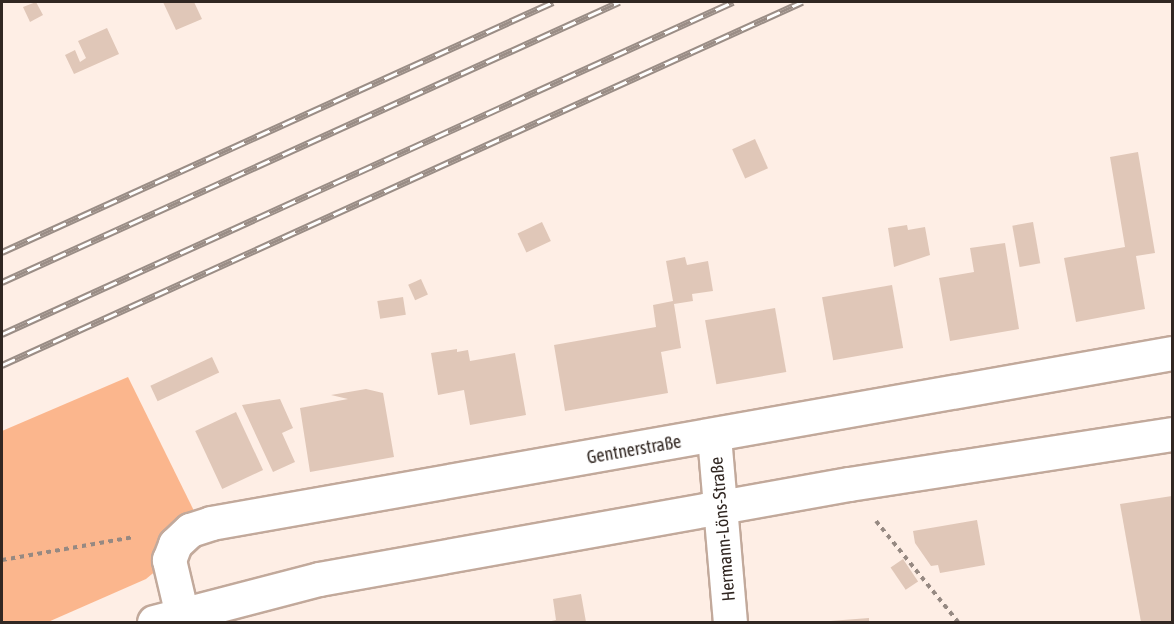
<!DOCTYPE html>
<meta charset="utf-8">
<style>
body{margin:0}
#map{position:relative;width:1174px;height:624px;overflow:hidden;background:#feeee5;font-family:"Asap Condensed",sans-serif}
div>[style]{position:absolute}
.green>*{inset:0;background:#fbb68d}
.building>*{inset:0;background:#e0c7b8;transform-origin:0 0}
.path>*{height:4px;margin-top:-2px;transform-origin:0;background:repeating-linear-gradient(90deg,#968982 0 4.5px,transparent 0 9px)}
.roads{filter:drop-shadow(2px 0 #c2a99b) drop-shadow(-2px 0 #c2a99b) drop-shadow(0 2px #c2a99b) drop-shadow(0 -2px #c2a99b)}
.minor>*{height:33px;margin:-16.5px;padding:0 16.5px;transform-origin:16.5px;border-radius:16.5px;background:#fff}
.rail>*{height:7px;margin-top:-3.5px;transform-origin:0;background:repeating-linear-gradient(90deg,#fff 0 14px,#9a8d86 0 28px);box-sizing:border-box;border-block:2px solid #9a8d86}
span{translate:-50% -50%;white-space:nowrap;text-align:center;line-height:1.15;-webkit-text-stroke:4.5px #fff;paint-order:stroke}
.street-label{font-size:18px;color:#312722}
.frame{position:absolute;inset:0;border:3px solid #312722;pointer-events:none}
</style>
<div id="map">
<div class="green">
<div style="clip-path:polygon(128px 377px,199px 521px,169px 560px,146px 579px,48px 622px,2px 622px,2px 431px)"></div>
</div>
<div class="building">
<div style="clip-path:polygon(36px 2px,43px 15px,30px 22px,23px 7px)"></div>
<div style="clip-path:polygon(163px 2px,194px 2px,202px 19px,176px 30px)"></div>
<div style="clip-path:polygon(107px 28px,119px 54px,74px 74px,65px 55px,75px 50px,80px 62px,86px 58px,78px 41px)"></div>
<div style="left:755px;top:139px;width:32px;height:25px;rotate:66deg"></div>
<div style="clip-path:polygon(1138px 152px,1155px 253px,1136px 256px,1145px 309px,1076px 322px,1064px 258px,1125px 247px,1110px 157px)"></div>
<div style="left:542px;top:222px;width:21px;height:27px;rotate:65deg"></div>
<div style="left:1033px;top:222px;width:42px;height:21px;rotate:80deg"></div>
<div style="clip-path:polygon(907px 225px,908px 230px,925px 227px,930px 255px,894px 267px,888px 228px)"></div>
<div style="clip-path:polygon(1005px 243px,1019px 329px,950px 341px,939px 278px,974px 272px,970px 248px)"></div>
<div style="clip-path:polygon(685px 257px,687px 265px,708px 261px,713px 291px,692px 294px,693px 301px,674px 304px,681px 348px,661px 352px,668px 393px,565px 411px,554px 345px,656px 327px,653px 305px,673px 301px,666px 261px)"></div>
<div style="left:421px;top:279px;width:17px;height:14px;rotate:66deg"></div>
<div style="left:892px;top:285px;width:64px;height:71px;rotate:80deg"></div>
<div style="left:403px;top:297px;width:18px;height:26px;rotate:81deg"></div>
<div style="left:775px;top:308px;width:65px;height:71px;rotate:80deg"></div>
<div style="clip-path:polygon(457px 349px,457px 352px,468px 350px,470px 361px,515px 353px,526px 415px,470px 425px,464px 390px,438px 395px,431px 353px)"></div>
<div style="left:212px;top:357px;width:17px;height:68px;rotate:65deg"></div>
<div style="clip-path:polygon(366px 389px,383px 393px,394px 457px,310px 472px,300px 408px,348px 399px,331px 395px)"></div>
<div style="clip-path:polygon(280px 399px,293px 428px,282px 433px,295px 462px,273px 472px,242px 405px)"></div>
<div style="left:236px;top:412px;width:64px;height:45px;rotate:65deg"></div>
<div style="clip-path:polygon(1172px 496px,1172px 622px,1141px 622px,1120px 504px)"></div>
<div style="clip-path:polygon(977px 520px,985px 565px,940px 573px,938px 565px,931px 566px,915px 543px,913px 531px)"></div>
<div style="left:903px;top:559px;width:27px;height:15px;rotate:56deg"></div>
<div style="clip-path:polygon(581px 594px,586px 622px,547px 622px,556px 620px,553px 599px)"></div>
<div style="clip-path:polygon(869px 618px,869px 622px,831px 622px,830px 621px)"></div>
</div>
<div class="path">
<div style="left:876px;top:521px;width:130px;rotate:50.9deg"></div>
<div style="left:2px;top:560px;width:134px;rotate:-9.9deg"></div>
</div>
<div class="roads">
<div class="minor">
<div style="left:714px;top:436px;width:187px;rotate:85.1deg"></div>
<div style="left:182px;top:615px;width:57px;rotate:-103.3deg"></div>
<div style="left:169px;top:560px;width:17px;rotate:-69deg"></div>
<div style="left:175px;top:544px;width:21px;rotate:-43deg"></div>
<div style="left:190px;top:530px;width:22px;rotate:-18deg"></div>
<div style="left:211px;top:523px;width:976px;rotate:-10.03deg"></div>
<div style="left:154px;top:622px;width:171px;rotate:-14.6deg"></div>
<div style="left:319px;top:579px;width:538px;rotate:-10.16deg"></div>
<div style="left:849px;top:484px;width:327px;rotate:-8.8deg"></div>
</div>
</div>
<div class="rail">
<div style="left:2px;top:252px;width:605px;rotate:-24.4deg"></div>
<div style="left:2px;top:282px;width:678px;rotate:-24.41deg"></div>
<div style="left:2px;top:334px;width:803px;rotate:-24.43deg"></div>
<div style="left:2px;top:365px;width:879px;rotate:-24.41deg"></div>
</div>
<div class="street-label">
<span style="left:634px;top:450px;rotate:-10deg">Gentnerstraße</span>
<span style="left:723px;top:529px;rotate:-95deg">Hermann-Löns-Straße</span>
</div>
<div class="frame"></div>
</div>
